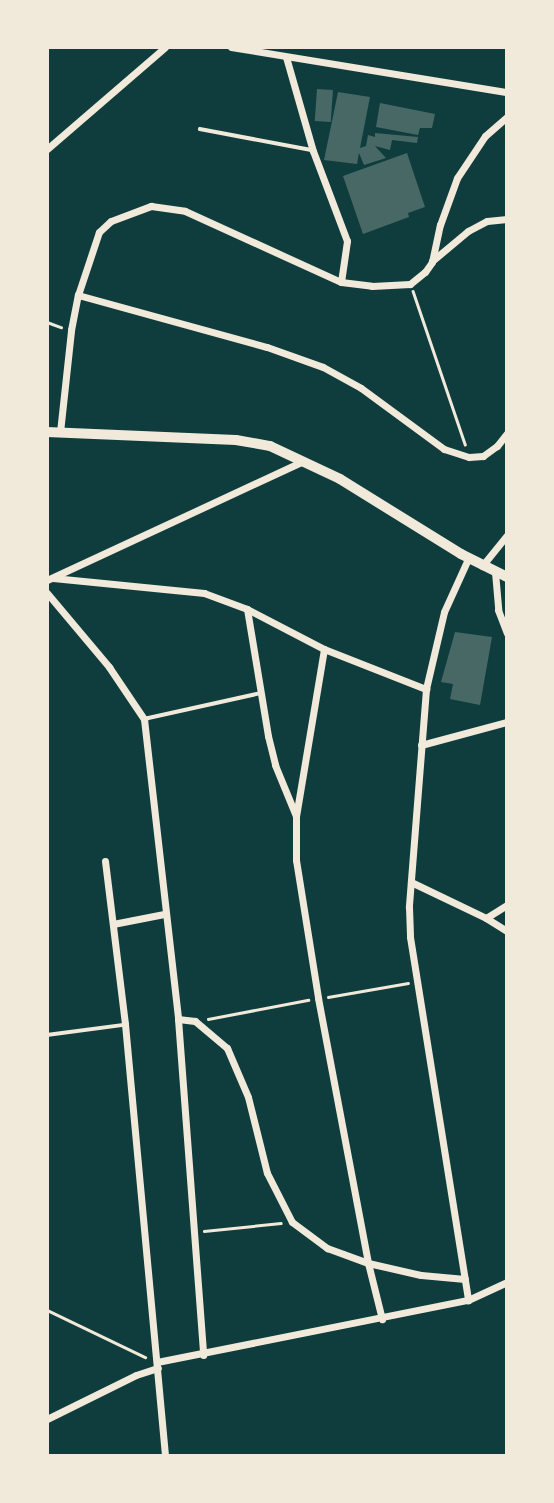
<!DOCTYPE html>
<style>
body{margin:0}
#map{position:relative;width:554px;height:1503px;overflow:hidden;background:#0f3d3e;font-family:"Archivo Narrow",sans-serif}
div>[style]{position:absolute}
.building>*{inset:0;background:#486865;transform-origin:0 0}
.path>*{height:2.5px;margin:-1.25px;padding:0 1.25px;transform-origin:1.25px;border-radius:1.25px;background:#f1e9da}
.service>*{height:3.5px;margin:-1.75px;padding:0 1.75px;transform-origin:1.75px;border-radius:1.75px;background:#f1e9da}
.minor>*{height:7px;margin:-3.5px;padding:0 3.5px;transform-origin:3.5px;border-radius:3.5px;background:#f1e9da}
.secondary>*{height:10px;margin:-5px;padding:0 5px;transform-origin:5px;border-radius:5px;background:#f1e9da}
span{translate:-50% -50%;white-space:nowrap;text-align:center;line-height:1.15;-webkit-text-stroke:5px #f1e9da;paint-order:stroke}
.frame{position:absolute;inset:0;border:49px solid #f1e9da;pointer-events:none}
</style>
<div id="map">
<div class="building">
<div style="left:317px;top:89px;width:16px;height:32px;rotate:4deg"></div>
<div style="clip-path:polygon(338px 92px,370px 97px,360px 148px,366px 146px,368px 135px,375px 137px,375px 133px,418px 137px,417px 143px,392px 140px,390px 150px,375px 146px,386px 158px,364px 165px,359px 153px,357px 164px,324px 160px)"></div>
<div style="clip-path:polygon(380px 103px,435px 114px,432px 128px,420px 128px,418px 135px,376px 127px)"></div>
<div style="clip-path:polygon(407px 153px,425px 207px,408px 213px,409px 217px,363px 234px,343px 176px)"></div>
<div style="clip-path:polygon(455px 632px,492px 637px,480px 705px,450px 699px,453px 684px,441px 682px)"></div>
</div>
<div class="path">
<div style="left:413px;top:291px;width:162px;rotate:71.2deg"></div>
<div style="left:47px;top:322px;width:15px;rotate:20deg"></div>
<div style="left:328px;top:997px;width:81px;rotate:-9.9deg"></div>
<div style="left:208px;top:1019px;width:102px;rotate:-10.8deg"></div>
<div style="left:204px;top:1231px;width:77px;rotate:-5.9deg"></div>
<div style="left:47px;top:1310px;width:109px;rotate:25.6deg"></div>
</div>
<div class="service">
<div style="left:200px;top:129px;width:113px;rotate:10.7deg"></div>
<div style="left:144px;top:719px;width:120px;rotate:-12.5deg"></div>
<div style="left:47px;top:1035px;width:77px;rotate:-7.5deg"></div>
</div>
<div class="minor">
<div style="left:231px;top:47px;width:280px;rotate:9.3deg"></div>
<div style="left:286px;top:57px;width:98px;rotate:74deg"></div>
<div style="left:313px;top:151px;width:96px;rotate:69.3deg"></div>
<div style="left:347px;top:241px;width:41px;rotate:98.3deg"></div>
<div style="left:47px;top:149px;width:156px;rotate:-40.8deg"></div>
<div style="left:432px;top:261px;width:47px;rotate:-39.8deg"></div>
<div style="left:468px;top:231px;width:21px;rotate:-28deg"></div>
<div style="left:487px;top:221px;width:20px;rotate:-6deg"></div>
<div style="left:78px;top:295px;width:196px;rotate:15.4deg"></div>
<div style="left:267px;top:347px;width:59px;rotate:19.7deg"></div>
<div style="left:323px;top:367px;width:43px;rotate:28.9deg"></div>
<div style="left:361px;top:388px;width:103px;rotate:36.3deg"></div>
<div style="left:444px;top:449px;width:26px;rotate:18deg"></div>
<div style="left:469px;top:457px;width:14px;rotate:-4deg"></div>
<div style="left:483px;top:456px;width:17px;rotate:-36deg"></div>
<div style="left:497px;top:446px;width:16px;rotate:-52deg"></div>
<div style="left:60px;top:432px;width:103px;rotate:-83.8deg"></div>
<div style="left:71px;top:330px;width:36px;rotate:-79deg"></div>
<div style="left:78px;top:295px;width:66px;rotate:-71.6deg"></div>
<div style="left:99px;top:232px;width:16px;rotate:-43deg"></div>
<div style="left:111px;top:221px;width:43px;rotate:-20.6deg"></div>
<div style="left:151px;top:206px;width:34px;rotate:8deg"></div>
<div style="left:185px;top:211px;width:171px;rotate:24.5deg"></div>
<div style="left:341px;top:282px;width:31px;rotate:7deg"></div>
<div style="left:372px;top:286px;width:38px;rotate:-3deg"></div>
<div style="left:410px;top:284px;width:19px;rotate:-39deg"></div>
<div style="left:425px;top:272px;width:12px;rotate:-55deg"></div>
<div style="left:432px;top:262px;width:38px;rotate:-78deg"></div>
<div style="left:440px;top:225px;width:50px;rotate:-70.1deg"></div>
<div style="left:457px;top:178px;width:50px;rotate:-56.3deg"></div>
<div style="left:485px;top:136px;width:29px;rotate:-41deg"></div>
<div style="left:468px;top:559px;width:58px;rotate:114.4deg"></div>
<div style="left:444px;top:612px;width:79px;rotate:103.2deg"></div>
<div style="left:426px;top:689px;width:219px;rotate:94.5deg"></div>
<div style="left:409px;top:907px;width:30px;rotate:88deg"></div>
<div style="left:410px;top:937px;width:368px;rotate:80.9deg"></div>
<div style="left:482px;top:566px;width:40px;rotate:-51deg"></div>
<div style="left:495px;top:572px;width:38px;rotate:85deg"></div>
<div style="left:498px;top:610px;width:25px;rotate:69deg"></div>
<div style="left:53px;top:578px;width:152px;rotate:5.7deg"></div>
<div style="left:204px;top:593px;width:46px;rotate:20.4deg"></div>
<div style="left:247px;top:609px;width:87px;rotate:27.5deg"></div>
<div style="left:324px;top:649px;width:110px;rotate:21.4deg"></div>
<div style="left:47px;top:580px;width:282px;rotate:-24.9deg"></div>
<div style="left:47px;top:593px;width:97px;rotate:50deg"></div>
<div style="left:109px;top:667px;width:63px;rotate:56.1deg"></div>
<div style="left:144px;top:719px;width:302px;rotate:83.5deg"></div>
<div style="left:178px;top:1019px;width:337px;rotate:85.7deg"></div>
<div style="left:247px;top:609px;width:129px;rotate:80.6deg"></div>
<div style="left:268px;top:736px;width:30px;rotate:76deg"></div>
<div style="left:275px;top:765px;width:55px;rotate:67.6deg"></div>
<div style="left:324px;top:649px;width:170px;rotate:99.5deg"></div>
<div style="left:296px;top:817px;width:43px;rotate:90deg"></div>
<div style="left:296px;top:860px;width:140px;rotate:80.9deg"></div>
<div style="left:318px;top:998px;width:270px;rotate:79.3deg"></div>
<div style="left:368px;top:1263px;width:58px;rotate:76deg"></div>
<div style="left:421px;top:745px;width:89px;rotate:-15deg"></div>
<div style="left:105px;top:861px;width:164px;rotate:83deg"></div>
<div style="left:125px;top:1024px;width:434px;rotate:84.7deg"></div>
<div style="left:411px;top:882px;width:83px;rotate:25.6deg"></div>
<div style="left:486px;top:918px;width:25px;rotate:32deg"></div>
<div style="left:486px;top:918px;width:25px;rotate:-32deg"></div>
<div style="left:113px;top:924px;width:52px;rotate:-11.1deg"></div>
<div style="left:178px;top:1019px;width:17px;rotate:7deg"></div>
<div style="left:195px;top:1021px;width:42px;rotate:40.2deg"></div>
<div style="left:227px;top:1048px;width:53px;rotate:66.8deg"></div>
<div style="left:248px;top:1097px;width:78px;rotate:76deg"></div>
<div style="left:267px;top:1173px;width:55px;rotate:63deg"></div>
<div style="left:292px;top:1222px;width:44px;rotate:36.6deg"></div>
<div style="left:327px;top:1248px;width:44px;rotate:20.1deg"></div>
<div style="left:368px;top:1263px;width:54px;rotate:12.8deg"></div>
<div style="left:421px;top:1275px;width:44px;rotate:5.2deg"></div>
<div style="left:157px;top:1362px;width:317px;rotate:-11.3deg"></div>
<div style="left:468px;top:1300px;width:43px;rotate:-24.8deg"></div>
<div style="left:47px;top:1419px;width:99px;rotate:-26.3deg"></div>
<div style="left:136px;top:1375px;width:23px;rotate:-18deg"></div>
</div>
<div class="secondary">
<div style="left:47px;top:432px;width:189px;rotate:2.4deg"></div>
<div style="left:236px;top:440px;width:35px;rotate:10deg"></div>
<div style="left:270px;top:446px;width:77px;rotate:25.2deg"></div>
<div style="left:340px;top:479px;width:142px;rotate:31.8deg"></div>
<div style="left:461px;top:554px;width:51px;rotate:26.6deg"></div>
</div>
<div class="frame"></div>
</div>
